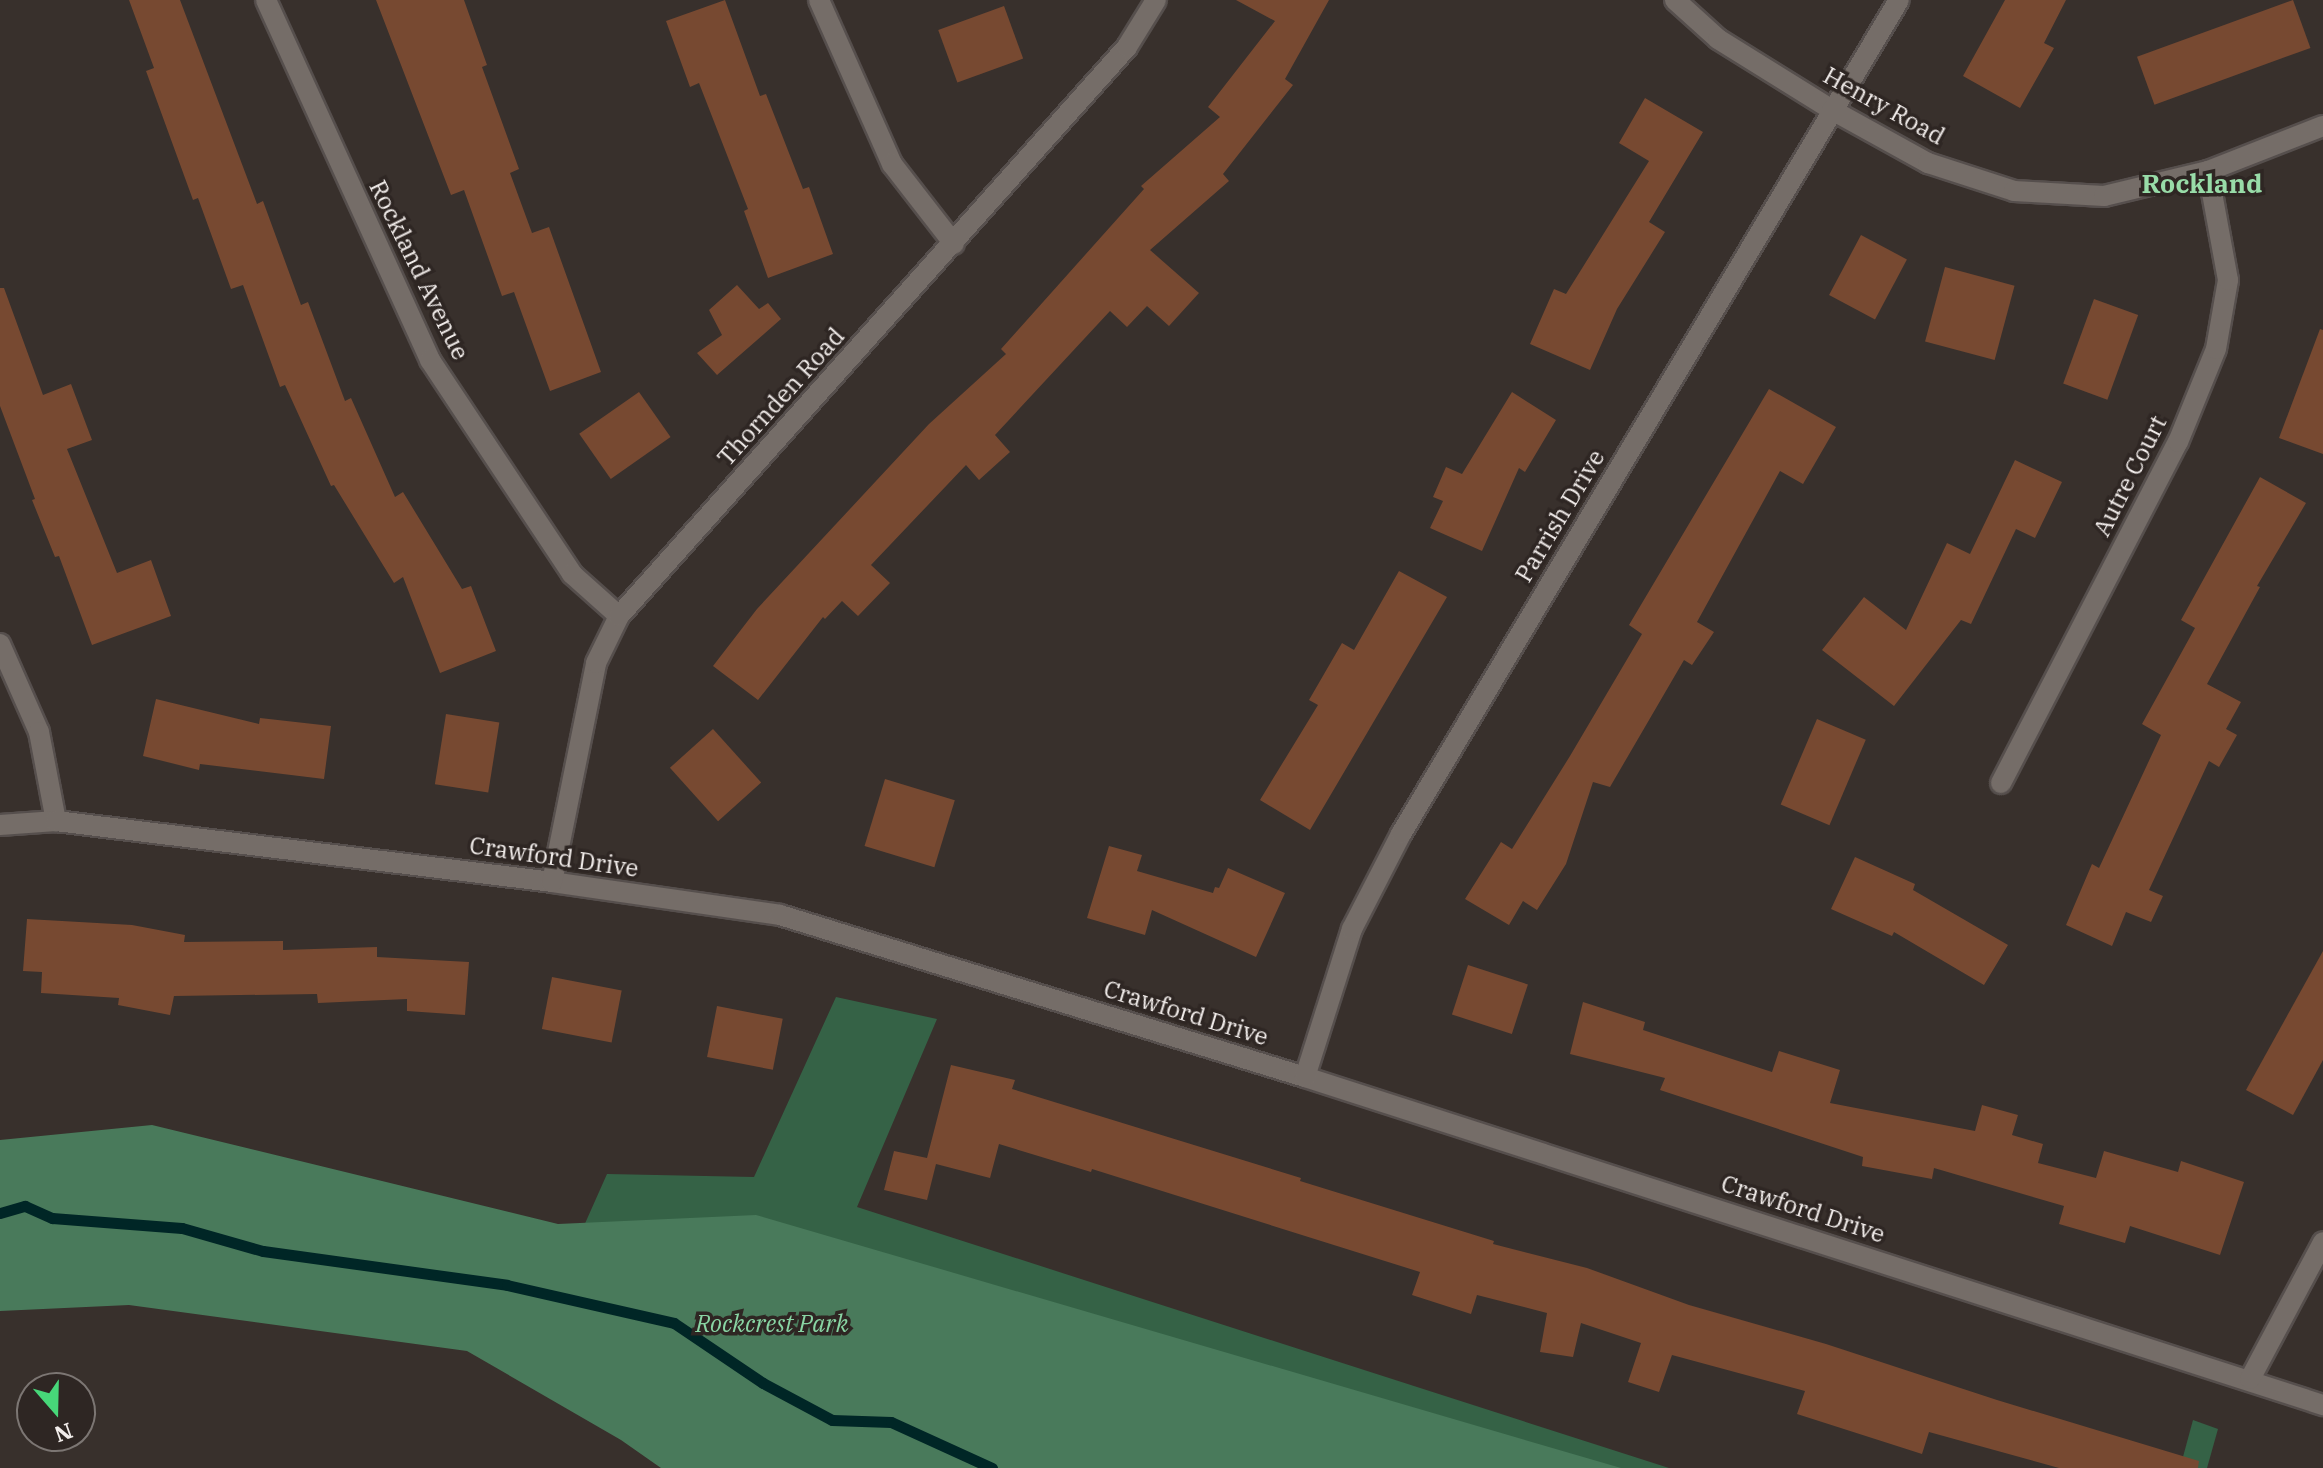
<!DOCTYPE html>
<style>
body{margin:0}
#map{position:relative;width:2323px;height:1468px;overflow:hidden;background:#38302c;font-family:"IBM Plex Serif",serif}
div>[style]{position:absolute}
.green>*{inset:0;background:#356246}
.forest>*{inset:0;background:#497a5b}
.stream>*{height:11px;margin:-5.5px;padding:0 5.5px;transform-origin:5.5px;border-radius:5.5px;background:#002626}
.building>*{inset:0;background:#774931;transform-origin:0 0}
.roads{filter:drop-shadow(2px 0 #564f4d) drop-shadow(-2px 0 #564f4d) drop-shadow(0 2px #564f4d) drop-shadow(0 -2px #564f4d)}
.street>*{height:20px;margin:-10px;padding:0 10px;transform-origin:10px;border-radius:10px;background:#756d68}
span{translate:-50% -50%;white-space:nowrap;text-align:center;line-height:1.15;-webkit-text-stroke:7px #2e2623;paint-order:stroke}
.street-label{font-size:24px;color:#f2edeb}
.park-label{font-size:24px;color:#89d5a4;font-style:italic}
.neighbourhood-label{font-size:26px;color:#98dca8;font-weight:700}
.north{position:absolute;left:16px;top:1372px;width:80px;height:80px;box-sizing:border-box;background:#2e2623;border:2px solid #7c7673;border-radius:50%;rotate:160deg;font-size:22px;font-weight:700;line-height:32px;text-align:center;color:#f2edeb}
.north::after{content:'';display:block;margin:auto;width:28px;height:36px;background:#47d779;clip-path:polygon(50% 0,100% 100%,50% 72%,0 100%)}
</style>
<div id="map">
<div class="green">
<div style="clip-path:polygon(836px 997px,937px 1019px,857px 1207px,1669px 1468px,671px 1468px,583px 1228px,607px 1174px,754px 1177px)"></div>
<div style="clip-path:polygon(2193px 1420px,2218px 1429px,2207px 1468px,2180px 1468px)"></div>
</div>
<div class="forest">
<div style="clip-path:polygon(152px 1125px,558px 1224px,756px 1215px,1621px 1468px,661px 1468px,621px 1440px,467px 1351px,129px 1305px,0 1311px,0 1140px)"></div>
</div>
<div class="stream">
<div style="left:0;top:1213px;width:26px;rotate:-16deg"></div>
<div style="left:25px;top:1206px;width:30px;rotate:24deg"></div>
<div style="left:52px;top:1218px;width:130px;rotate:4.4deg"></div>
<div style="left:182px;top:1228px;width:84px;rotate:15.9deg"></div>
<div style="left:263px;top:1251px;width:246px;rotate:7.9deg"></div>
<div style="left:507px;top:1285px;width:171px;rotate:12.8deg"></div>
<div style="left:674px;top:1323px;width:107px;rotate:34deg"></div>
<div style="left:763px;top:1383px;width:78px;rotate:28.2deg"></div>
<div style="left:832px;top:1420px;width:59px;rotate:1.9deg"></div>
<div style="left:891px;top:1422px;width:111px;rotate:24.5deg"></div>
</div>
<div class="building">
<div style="clip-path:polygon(129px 0,180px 0,257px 204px,263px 201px,301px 305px,308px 302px,345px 401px,351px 398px,395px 497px,403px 492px,462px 589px,471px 586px,496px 651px,440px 673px,403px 577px,394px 583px,334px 485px,331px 486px,285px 385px,280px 387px,243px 285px,231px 289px,198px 198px,193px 200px,146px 71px,154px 68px)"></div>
<div style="clip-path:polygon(376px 0,464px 0,487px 65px,482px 67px,519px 169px,510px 173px,532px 233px,549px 227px,601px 372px,550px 391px,514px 292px,502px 296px,464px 190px,451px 195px)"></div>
<div style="clip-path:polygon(725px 0,760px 96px,766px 94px,803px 189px,809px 187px,833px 254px,768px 278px,744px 211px,748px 209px,699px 83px,690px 87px,666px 21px)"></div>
<div style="clip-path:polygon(1236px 0,1329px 0,1285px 79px,1293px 85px,1223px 174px,1229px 181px,1150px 250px,1199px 293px,1169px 326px,1147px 306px,1127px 327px,1110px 311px,995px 435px,1010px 452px,979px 480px,966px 465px,871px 565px,890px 583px,858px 616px,842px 601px,825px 619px,823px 617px,758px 700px,713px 666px,757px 609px,929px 424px,1006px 354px,1001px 349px,1144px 189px,1141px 186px,1220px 117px,1208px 107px,1275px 21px)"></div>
<div style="clip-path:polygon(2005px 0,2066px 0,2044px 43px,2054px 48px,2020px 108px,1963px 76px)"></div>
<div style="left:2293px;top:0;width:51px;height:166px;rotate:70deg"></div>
<div style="left:1004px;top:6px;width:56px;height:70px;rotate:70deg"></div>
<div style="clip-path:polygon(1645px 98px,1703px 132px,1649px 222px,1665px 232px,1617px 309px,1590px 370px,1530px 344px,1554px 289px,1566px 294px,1649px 161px,1619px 143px)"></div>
<div style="left:1861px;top:235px;width:52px;height:68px;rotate:28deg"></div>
<div style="left:1945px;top:267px;width:72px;height:77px;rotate:15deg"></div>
<div style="clip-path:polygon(737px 285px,759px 309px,768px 303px,781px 319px,717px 375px,697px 353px,722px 335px,709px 310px)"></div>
<div style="clip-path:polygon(0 288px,4px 288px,43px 395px,71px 384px,92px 440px,67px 449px,117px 573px,151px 560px,171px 616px,92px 645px,59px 556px,55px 557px,32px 500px,35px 499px,0 406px)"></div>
<div style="left:2094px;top:299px;width:47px;height:90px;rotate:20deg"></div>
<div style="clip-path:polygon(2320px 329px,2323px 330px,2323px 454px,2279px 438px)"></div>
<div style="clip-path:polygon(1769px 389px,1836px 427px,1803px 484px,1780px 471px,1697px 622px,1714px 632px,1692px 665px,1684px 660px,1610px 787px,1593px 782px,1566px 864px,1537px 910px,1523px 901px,1509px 925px,1465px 899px,1501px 842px,1512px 849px,1570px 756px,1642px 634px,1629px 625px)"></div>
<div style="left:639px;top:392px;width:55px;height:73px;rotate:55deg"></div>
<div style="clip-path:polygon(1512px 392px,1556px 420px,1525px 472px,1519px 468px,1482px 551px,1430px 528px,1443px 501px,1433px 497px,1446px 467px,1462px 474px)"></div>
<div style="clip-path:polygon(2015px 460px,2062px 482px,2035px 538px,2016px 529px,1971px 624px,1961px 620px,1894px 706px,1822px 650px,1864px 597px,1906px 630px,1947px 543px,1970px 554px)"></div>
<div style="clip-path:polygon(2260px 477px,2306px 503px,2257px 586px,2260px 587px,2207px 684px,2241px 702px,2226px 729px,2237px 735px,2219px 767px,2209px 761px,2149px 890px,2163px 896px,2151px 922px,2126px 912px,2112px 946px,2066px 925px,2092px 864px,2099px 868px,2161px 735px,2142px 724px,2195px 628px,2181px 620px)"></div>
<div style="clip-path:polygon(1399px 571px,1447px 597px,1310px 830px,1260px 800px,1318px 705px,1309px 700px,1342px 643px,1354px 650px)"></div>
<div style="clip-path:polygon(156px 699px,259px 724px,260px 718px,331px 726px,324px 779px,200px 764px,199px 770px,143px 756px)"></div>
<div style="left:446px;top:714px;width:54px;height:71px;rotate:9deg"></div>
<div style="left:1817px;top:719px;width:53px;height:93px;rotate:23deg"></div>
<div style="left:713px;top:729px;width:72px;height:58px;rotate:48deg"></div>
<div style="left:885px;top:779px;width:73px;height:70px;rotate:17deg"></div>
<div style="clip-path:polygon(1109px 846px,1142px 855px,1137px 871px,1213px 893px,1215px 887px,1219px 888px,1228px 868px,1285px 893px,1256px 957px,1152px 910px,1145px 935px,1087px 918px)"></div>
<div style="clip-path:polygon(1855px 857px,1915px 884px,1913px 890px,2008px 945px,1984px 985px,1894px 932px,1892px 936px,1831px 909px)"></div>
<div style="clip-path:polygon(27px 919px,132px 925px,185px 935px,184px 942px,283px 941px,283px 950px,377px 947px,377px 957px,469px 962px,465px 1015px,407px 1011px,407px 999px,318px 1003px,317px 994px,174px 996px,170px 1015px,118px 1005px,119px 998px,41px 993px,42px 972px,23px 971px)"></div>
<div style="clip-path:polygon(2323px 951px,2323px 1060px,2293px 1115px,2246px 1090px)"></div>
<div style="left:1468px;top:965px;width:63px;height:52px;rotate:18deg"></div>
<div style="left:552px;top:977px;width:71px;height:53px;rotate:11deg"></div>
<div style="clip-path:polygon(1583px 1002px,1645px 1022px,1643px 1030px,1772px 1072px,1779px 1051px,1840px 1070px,1830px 1103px,1975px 1131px,1982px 1105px,2018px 1115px,2012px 1135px,2043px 1144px,2038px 1163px,2096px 1178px,2104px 1151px,2178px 1172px,2181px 1161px,2244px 1182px,2220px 1255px,2130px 1226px,2125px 1243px,2059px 1224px,2064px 1206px,1934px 1168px,1932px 1179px,1862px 1166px,1863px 1157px,1660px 1090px,1665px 1078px,1570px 1054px)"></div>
<div style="left:717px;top:1006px;width:67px;height:52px;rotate:11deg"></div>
<div style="clip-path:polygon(951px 1065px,1015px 1080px,1012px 1089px,1301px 1178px,1300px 1181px,1494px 1241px,1493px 1244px,1587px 1268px,1689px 1305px,1826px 1344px,1997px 1400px,2199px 1461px,2198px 1468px,2059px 1468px,1929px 1432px,1922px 1454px,1797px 1414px,1805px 1391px,1672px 1355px,1659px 1392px,1628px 1382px,1641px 1343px,1581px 1323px,1573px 1357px,1540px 1352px,1547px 1313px,1477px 1295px,1471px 1314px,1412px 1295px,1420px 1272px,1092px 1169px,1091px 1172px,999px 1144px,990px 1178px,936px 1164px,927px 1200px,884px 1190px,894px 1151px,927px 1158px)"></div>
</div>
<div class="roads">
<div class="street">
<div style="left:266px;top:0;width:396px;rotate:65.5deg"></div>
<div style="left:430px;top:360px;width:257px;rotate:56.4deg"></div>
<div style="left:572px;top:574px;width:63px;rotate:41.8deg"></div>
<div style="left:819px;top:0;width:180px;rotate:66deg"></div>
<div style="left:892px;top:164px;width:101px;rotate:52.2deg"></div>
<div style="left:1675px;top:0;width:58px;rotate:42.2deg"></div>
<div style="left:1718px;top:39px;width:134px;rotate:31.9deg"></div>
<div style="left:1832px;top:110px;width:110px;rotate:28.9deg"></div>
<div style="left:1928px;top:163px;width:90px;rotate:18deg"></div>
<div style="left:2014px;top:191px;width:90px;rotate:3.2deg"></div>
<div style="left:2104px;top:196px;width:107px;rotate:-13.5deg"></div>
<div style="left:2208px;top:171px;width:123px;rotate:-21.4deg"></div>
<div style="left:0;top:644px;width:96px;rotate:66.1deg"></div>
<div style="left:39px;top:732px;width:91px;rotate:79.2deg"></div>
<div style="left:2001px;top:783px;width:384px;rotate:-62.6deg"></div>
<div style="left:2178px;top:442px;width:100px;rotate:-67.8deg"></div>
<div style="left:2216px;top:349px;width:70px;rotate:-80.1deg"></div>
<div style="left:2228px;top:280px;width:111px;rotate:-100.4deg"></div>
<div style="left:0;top:825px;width:56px;rotate:-4.1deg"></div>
<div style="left:56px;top:821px;width:500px;rotate:7deg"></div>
<div style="left:552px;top:882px;width:230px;rotate:8.2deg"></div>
<div style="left:780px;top:915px;width:549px;rotate:17.15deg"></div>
<div style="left:1305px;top:1077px;width:1070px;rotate:17.86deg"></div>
<div style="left:552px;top:882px;width:223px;rotate:-78.6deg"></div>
<div style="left:596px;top:663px;width:52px;rotate:-63.9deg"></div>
<div style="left:619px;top:616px;width:763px;rotate:-48.24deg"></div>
<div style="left:1127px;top:47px;width:55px;rotate:-58.3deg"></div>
<div style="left:1305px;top:1077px;width:155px;rotate:-72.4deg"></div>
<div style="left:1352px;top:929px;width:107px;rotate:-62.7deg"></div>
<div style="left:1401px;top:834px;width:971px;rotate:-59.16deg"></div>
<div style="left:2250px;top:1379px;width:155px;rotate:-61.9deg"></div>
</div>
</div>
<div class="street-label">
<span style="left:1884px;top:106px;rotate:29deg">Henry Road</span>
<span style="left:419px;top:270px;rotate:64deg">Rockland Avenue</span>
<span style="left:781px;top:397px;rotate:-48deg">Thornden Road</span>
<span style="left:2130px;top:476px;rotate:-63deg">Autre Court</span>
<span style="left:1560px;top:516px;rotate:-59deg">Parrish Drive</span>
<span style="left:554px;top:857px;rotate:8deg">Crawford Drive</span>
<span style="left:1186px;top:1013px;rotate:17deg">Crawford Drive</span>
<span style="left:1803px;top:1209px;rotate:18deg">Crawford Drive</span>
</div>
<div class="park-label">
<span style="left:772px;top:1324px">Rockcrest Park</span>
</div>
<div class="neighbourhood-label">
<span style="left:2202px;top:184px">Rockland</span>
</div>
<div class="north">N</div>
</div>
